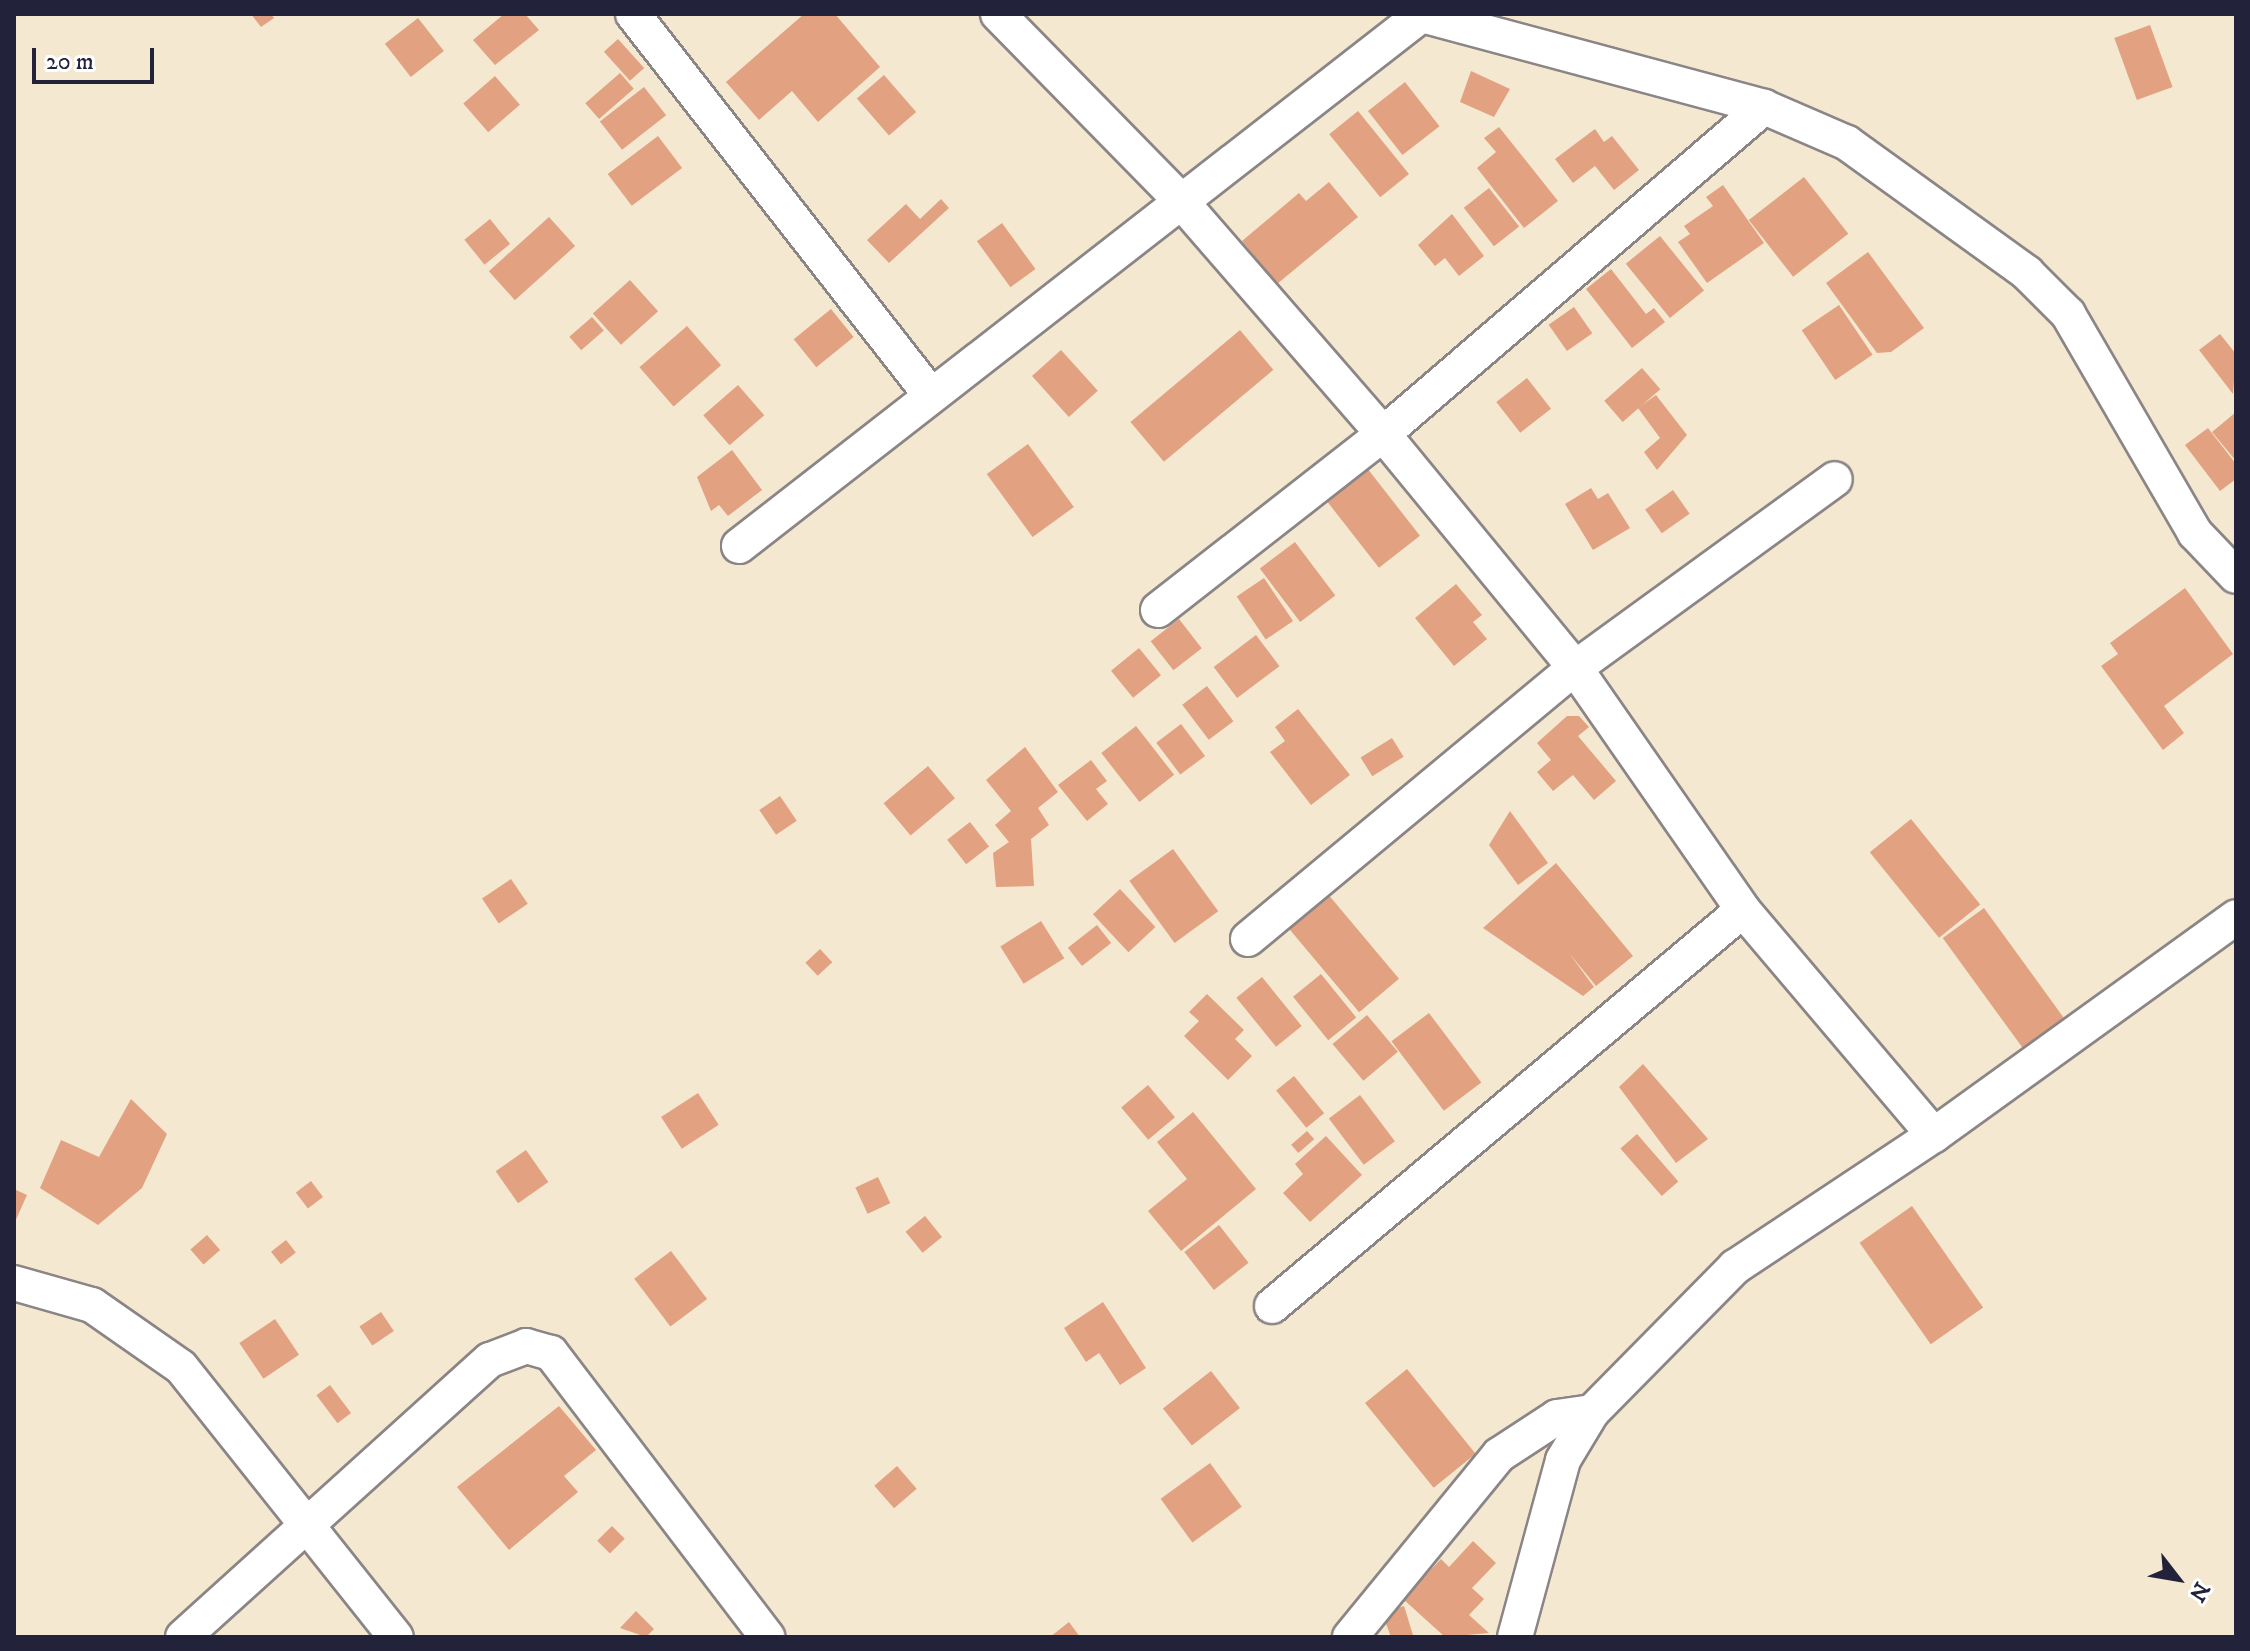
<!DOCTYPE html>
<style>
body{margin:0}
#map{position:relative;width:2250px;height:1651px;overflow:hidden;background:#f4e8d0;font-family:"IM FELL DW Pica",serif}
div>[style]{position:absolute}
.building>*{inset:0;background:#e2a282;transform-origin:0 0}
.roads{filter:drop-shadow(2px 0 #8b8586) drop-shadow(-2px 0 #8b8586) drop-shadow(0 2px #8b8586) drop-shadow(0 -2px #8b8586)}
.street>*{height:34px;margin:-17px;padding:0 17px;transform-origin:17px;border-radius:17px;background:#fff}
span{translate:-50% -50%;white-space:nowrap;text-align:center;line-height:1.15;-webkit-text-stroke:6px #fff;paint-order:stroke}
.frame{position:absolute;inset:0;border:16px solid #22223b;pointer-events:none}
.north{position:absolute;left:2138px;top:1539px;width:80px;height:80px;-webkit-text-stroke:6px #fff;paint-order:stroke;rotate:121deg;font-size:22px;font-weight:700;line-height:32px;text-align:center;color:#22223b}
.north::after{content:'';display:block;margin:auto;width:28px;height:36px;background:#22223b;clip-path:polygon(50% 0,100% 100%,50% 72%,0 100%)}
.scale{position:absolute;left:32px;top:48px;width:122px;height:36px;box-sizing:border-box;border:4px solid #22223b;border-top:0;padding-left:10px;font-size:24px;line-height:28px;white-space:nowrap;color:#22223b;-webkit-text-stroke:6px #fff;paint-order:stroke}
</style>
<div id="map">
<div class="building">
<div style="clip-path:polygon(251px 14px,271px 14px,274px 18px,261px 27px)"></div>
<div style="clip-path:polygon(504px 14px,525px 14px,539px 30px,495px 65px,473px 40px)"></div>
<div style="clip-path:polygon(804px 14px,835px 14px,880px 67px,818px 122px,792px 91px,759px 120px,726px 82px)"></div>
<div style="left:418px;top:18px;width:42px;height:42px;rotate:52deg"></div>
<div style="left:2150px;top:25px;width:66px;height:38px;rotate:70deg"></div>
<div style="left:618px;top:39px;width:39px;height:19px;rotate:48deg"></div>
<div style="clip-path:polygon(1471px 71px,1510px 89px,1494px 117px,1460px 102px)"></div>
<div style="left:620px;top:73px;width:21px;height:46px;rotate:49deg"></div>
<div style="left:884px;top:75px;width:49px;height:36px;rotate:49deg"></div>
<div style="left:495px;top:76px;width:38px;height:42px;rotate:49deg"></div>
<div style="left:1405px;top:82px;width:56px;height:47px;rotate:52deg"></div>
<div style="left:644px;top:87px;width:36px;height:56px;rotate:52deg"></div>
<div style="left:1358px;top:111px;width:81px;height:37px;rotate:51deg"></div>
<div style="clip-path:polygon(1499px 127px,1558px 201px,1524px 228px,1477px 168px,1496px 152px,1484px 138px)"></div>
<div style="clip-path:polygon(1595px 129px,1604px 142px,1612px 136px,1639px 170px,1614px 190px,1595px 166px,1573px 183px,1555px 159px)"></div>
<div style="left:658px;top:136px;width:40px;height:63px;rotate:53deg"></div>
<div style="left:1804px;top:177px;width:72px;height:70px;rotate:52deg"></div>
<div style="clip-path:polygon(1329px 182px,1358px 217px,1277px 284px,1242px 241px,1299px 193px,1306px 201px)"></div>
<div style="clip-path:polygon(1723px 185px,1764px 243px,1707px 283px,1678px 242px,1690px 234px,1684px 226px,1713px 206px,1706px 197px)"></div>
<div style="left:1489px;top:188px;width:49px;height:32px;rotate:52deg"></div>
<div style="clip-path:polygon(941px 199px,949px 208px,889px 263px,867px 240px,906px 204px,920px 219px)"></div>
<div style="clip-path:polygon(1452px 214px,1484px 256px,1459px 276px,1445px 258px,1435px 266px,1418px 245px)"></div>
<div style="left:549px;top:217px;width:39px;height:81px;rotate:48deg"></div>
<div style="left:490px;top:219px;width:32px;height:33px;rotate:51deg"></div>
<div style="left:1002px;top:223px;width:57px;height:31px;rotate:54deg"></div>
<div style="left:1660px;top:236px;width:70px;height:44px;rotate:51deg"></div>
<div style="clip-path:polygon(1868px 252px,1924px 328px,1891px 352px,1877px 353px,1826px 283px)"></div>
<div style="clip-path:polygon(1611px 269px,1646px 314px,1654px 308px,1665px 322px,1632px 348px,1586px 289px)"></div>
<div style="left:630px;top:280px;width:42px;height:50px;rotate:48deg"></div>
<div style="left:1839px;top:305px;width:60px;height:45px;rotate:56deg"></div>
<div style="left:1574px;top:307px;width:32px;height:31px;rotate:55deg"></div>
<div style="left:831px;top:309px;width:36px;height:48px;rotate:51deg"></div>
<div style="left:592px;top:317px;width:18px;height:30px;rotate:49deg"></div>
<div style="left:687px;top:326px;width:52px;height:63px;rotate:49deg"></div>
<div style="left:1240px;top:330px;width:52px;height:143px;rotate:50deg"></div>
<div style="clip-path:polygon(2220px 334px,2236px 354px,2233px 394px,2199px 350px)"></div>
<div style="left:1061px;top:350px;width:55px;height:39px;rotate:48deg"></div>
<div style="left:1642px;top:368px;width:28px;height:50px;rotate:49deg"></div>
<div style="left:1527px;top:378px;width:39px;height:39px;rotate:52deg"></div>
<div style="left:738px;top:385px;width:40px;height:46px;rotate:49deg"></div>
<div style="clip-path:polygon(1656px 395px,1687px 435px,1657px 470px,1644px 452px,1660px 438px,1638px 408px)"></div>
<div style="clip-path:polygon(2236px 412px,2236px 461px,2212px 432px)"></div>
<div style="clip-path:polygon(2208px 428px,2236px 464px,2236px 479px,2220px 491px,2185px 445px)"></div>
<div style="left:1028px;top:444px;width:78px;height:51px;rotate:54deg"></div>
<div style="clip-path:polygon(732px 450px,762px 490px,728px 516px,719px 505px,711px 511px,697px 477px)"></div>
<div style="left:1367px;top:468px;width:86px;height:52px;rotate:52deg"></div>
<div style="clip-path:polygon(1591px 488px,1598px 499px,1608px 493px,1630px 528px,1593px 550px,1565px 504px)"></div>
<div style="left:1673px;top:490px;width:29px;height:34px;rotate:55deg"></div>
<div style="left:1295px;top:542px;width:67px;height:44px;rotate:53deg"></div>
<div style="left:1264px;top:578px;width:52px;height:33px;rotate:56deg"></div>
<div style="clip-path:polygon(1456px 584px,1482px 615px,1473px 622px,1487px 639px,1454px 666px,1415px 618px)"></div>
<div style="clip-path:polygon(2185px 588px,2233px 654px,2164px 706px,2184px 733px,2163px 750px,2101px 666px,2118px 654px,2110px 643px)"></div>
<div style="left:1179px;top:619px;width:37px;height:36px;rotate:52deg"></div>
<div style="left:1256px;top:635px;width:39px;height:53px;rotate:53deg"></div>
<div style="left:1139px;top:648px;width:35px;height:36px;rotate:51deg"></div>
<div style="left:1207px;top:686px;width:44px;height:31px;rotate:53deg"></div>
<div style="clip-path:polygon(1298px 709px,1350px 775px,1311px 805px,1270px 752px,1285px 741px,1275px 727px)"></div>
<div style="clip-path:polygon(1567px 716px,1579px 716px,1589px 727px,1578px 736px,1616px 781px,1594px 800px,1573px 775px,1553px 791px,1537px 772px,1551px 760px,1537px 743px)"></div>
<div style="left:1181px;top:724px;width:40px;height:31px;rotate:53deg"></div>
<div style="left:1136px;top:726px;width:62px;height:44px;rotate:52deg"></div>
<div style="left:1392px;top:738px;width:22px;height:37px;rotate:58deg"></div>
<div style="clip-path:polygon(1025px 747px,1058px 792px,1038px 808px,1049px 825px,1031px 839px,1034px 886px,996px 887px,993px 853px,1009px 842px,995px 825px,1011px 811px,986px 780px)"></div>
<div style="clip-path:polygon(1091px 760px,1107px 781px,1096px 789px,1108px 804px,1087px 821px,1058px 785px)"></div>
<div style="left:928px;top:766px;width:42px;height:58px;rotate:50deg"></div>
<div style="left:780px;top:796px;width:30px;height:25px;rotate:56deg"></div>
<div style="clip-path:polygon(1510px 811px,1548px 863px,1518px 885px,1489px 845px)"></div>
<div style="left:1911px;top:819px;width:110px;height:53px;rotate:51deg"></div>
<div style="left:970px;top:822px;width:31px;height:29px;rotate:52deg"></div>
<div style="left:1173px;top:849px;width:77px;height:54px;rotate:54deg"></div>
<div style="clip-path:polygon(1556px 863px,1633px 956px,1596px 986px,1569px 953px,1594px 987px,1583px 996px,1483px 928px)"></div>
<div style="left:511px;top:879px;width:30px;height:35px;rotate:56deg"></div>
<div style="left:1120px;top:889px;width:52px;height:37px;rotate:47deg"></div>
<div style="left:1327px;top:893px;width:112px;height:52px;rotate:50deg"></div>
<div style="left:1984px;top:908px;width:138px;height:51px;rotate:54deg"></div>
<div style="left:1041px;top:921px;width:44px;height:48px;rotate:58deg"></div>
<div style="left:1097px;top:925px;width:23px;height:37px;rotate:52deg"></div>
<div style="left:820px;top:949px;width:18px;height:20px;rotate:47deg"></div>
<div style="left:1321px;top:974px;width:56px;height:36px;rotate:51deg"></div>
<div style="left:1262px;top:977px;width:63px;height:33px;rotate:51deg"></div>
<div style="clip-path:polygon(1207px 994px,1244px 1030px,1235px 1039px,1252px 1056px,1228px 1080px,1184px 1036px,1199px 1021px,1189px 1012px)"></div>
<div style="left:1429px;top:1013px;width:87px;height:47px;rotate:53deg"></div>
<div style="left:1367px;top:1015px;width:48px;height:45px;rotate:50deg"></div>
<div style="clip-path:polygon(1643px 1064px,1708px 1139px,1676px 1163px,1619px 1087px)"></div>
<div style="left:1294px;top:1076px;width:48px;height:23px;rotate:51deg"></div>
<div style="left:1148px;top:1085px;width:42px;height:35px;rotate:50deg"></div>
<div style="left:698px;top:1093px;width:38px;height:44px;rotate:57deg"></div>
<div style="left:1360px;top:1095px;width:58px;height:39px;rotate:53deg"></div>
<div style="clip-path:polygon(131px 1099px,167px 1134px,142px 1188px,98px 1225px,40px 1188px,61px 1140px,99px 1157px)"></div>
<div style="clip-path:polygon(1193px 1112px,1256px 1189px,1181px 1251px,1148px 1211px,1187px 1179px,1157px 1142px)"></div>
<div style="left:1307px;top:1131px;width:11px;height:21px;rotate:49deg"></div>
<div style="left:1637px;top:1134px;width:63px;height:22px;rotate:49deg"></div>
<div style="clip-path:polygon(1326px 1136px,1362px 1175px,1310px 1222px,1283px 1193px,1303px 1174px,1295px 1164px)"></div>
<div style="left:526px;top:1150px;width:39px;height:37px;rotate:55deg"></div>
<div style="left:878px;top:1177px;width:29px;height:25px;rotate:65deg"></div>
<div style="left:311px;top:1181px;width:20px;height:19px;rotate:53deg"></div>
<div style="clip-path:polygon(14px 1189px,27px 1195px,14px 1224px)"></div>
<div style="left:1912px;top:1206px;width:124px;height:64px;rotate:55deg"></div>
<div style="left:925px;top:1216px;width:27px;height:25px;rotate:51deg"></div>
<div style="left:1219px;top:1225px;width:48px;height:44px;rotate:52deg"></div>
<div style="left:207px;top:1235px;width:20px;height:22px;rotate:49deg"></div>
<div style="left:286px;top:1240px;width:16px;height:19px;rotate:52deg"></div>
<div style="left:671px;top:1251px;width:60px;height:46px;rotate:53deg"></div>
<div style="clip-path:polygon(1103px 1302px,1146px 1368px,1120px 1385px,1099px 1353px,1086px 1362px,1064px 1328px)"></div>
<div style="left:381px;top:1312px;width:23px;height:26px;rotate:56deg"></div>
<div style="left:275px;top:1319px;width:43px;height:43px;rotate:56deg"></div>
<div style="left:1407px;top:1369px;width:109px;height:54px;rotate:51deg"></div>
<div style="left:1211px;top:1371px;width:47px;height:61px;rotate:52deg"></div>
<div style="left:330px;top:1385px;width:35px;height:17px;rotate:53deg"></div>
<div style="clip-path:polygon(559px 1406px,596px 1450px,564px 1476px,578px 1492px,509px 1550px,457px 1487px)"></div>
<div style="left:1210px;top:1463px;width:54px;height:61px;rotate:54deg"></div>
<div style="left:897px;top:1466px;width:30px;height:30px;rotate:49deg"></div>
<div style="left:612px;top:1526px;width:18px;height:21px;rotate:45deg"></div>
<div style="clip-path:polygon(1473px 1541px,1496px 1563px,1472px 1588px,1484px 1599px,1469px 1615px,1489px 1633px,1445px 1637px,1403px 1599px,1441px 1559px,1449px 1567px)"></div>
<div style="clip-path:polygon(1404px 1606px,1413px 1635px,1391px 1637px,1382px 1613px)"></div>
<div style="clip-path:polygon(636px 1611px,654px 1629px,646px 1637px,620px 1628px)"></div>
<div style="clip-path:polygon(1069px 1622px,1080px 1637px,1050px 1637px)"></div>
</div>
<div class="roads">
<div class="street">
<div style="left:633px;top:14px;width:479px;rotate:52deg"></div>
<div style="left:998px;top:14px;width:259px;rotate:45.6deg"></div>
<div style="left:1179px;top:199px;width:311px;rotate:49deg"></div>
<div style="left:1383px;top:434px;width:303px;rotate:50.6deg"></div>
<div style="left:1575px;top:668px;width:295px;rotate:55.2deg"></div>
<div style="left:1743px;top:910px;width:295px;rotate:49.7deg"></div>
<div style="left:1418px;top:14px;width:358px;rotate:15deg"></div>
<div style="left:1764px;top:107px;width:90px;rotate:23.4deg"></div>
<div style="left:1847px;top:143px;width:222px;rotate:35.8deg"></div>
<div style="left:2027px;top:273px;width:58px;rotate:45deg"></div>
<div style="left:2068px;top:314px;width:253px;rotate:59.9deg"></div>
<div style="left:2195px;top:533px;width:59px;rotate:46.4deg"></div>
<div style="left:739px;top:546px;width:864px;rotate:-37.9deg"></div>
<div style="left:1158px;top:610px;width:286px;rotate:-38deg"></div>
<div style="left:1383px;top:434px;width:502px;rotate:-40.64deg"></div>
<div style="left:1248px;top:939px;width:425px;rotate:-39.7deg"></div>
<div style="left:1575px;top:668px;width:321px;rotate:-36deg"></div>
<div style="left:14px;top:1283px;width:81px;rotate:15.8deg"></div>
<div style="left:92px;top:1305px;width:108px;rotate:34.9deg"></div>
<div style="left:181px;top:1367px;width:345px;rotate:51.5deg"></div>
<div style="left:1272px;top:1306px;width:615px;rotate:-40.06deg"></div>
<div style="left:183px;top:1637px;width:413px;rotate:-42.1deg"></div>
<div style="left:490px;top:1360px;width:39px;rotate:-21deg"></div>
<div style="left:526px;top:1346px;width:26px;rotate:16deg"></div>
<div style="left:551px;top:1353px;width:357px;rotate:52.7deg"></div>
<div style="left:1350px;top:1637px;width:235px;rotate:-50.7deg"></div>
<div style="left:1499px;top:1455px;width:69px;rotate:-33.2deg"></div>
<div style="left:1557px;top:1417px;width:35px;rotate:-8deg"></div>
<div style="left:1515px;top:1637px;width:183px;rotate:-74.8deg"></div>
<div style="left:1563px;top:1460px;width:56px;rotate:-58.9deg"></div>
<div style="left:1592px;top:1412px;width:204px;rotate:-45.4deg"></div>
<div style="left:1735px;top:1267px;width:239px;rotate:-33.6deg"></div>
<div style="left:1934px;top:1135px;width:372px;rotate:-35.8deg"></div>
</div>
</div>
<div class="frame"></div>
<div class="north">N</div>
<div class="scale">20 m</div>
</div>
